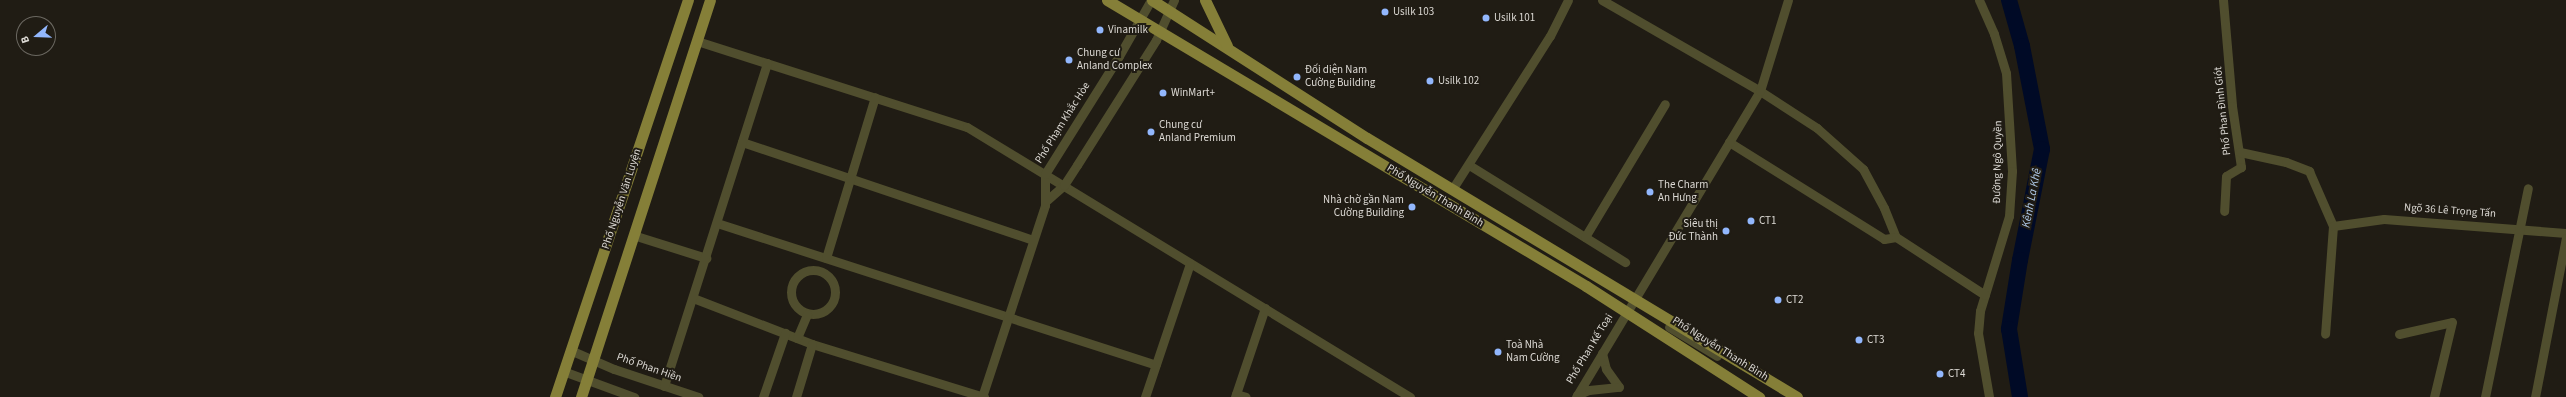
<!DOCTYPE html>
<meta charset="utf-8">
<style>
body{margin:0}
#map{position:relative;width:2566px;height:397px;overflow:hidden;background:#201c14;font-family:"Source Sans 3",sans-serif}
div>[style]{position:absolute}
.river>*{height:16px;margin:-8px;padding:0 8px;transform-origin:8px;border-radius:8px;background:#000a26}
.minor>*{height:9px;margin:-4.5px;padding:0 4.5px;transform-origin:4.5px;border-radius:4.5px;background:#504e2e}
.minor>.ring{margin:-4.5px;padding:0;box-sizing:content-box;background:none;border:9px solid #504e2e;border-radius:50%}
.major>*{height:11px;margin:-5.5px;padding:0 5.5px;transform-origin:5.5px;border-radius:5.5px;background:#857f38}
.dots>*{width:11px;height:11px;translate:-50% -50%;box-sizing:border-box;border:2px solid #201c14;border-radius:50%}
span{translate:-50% -50%;white-space:nowrap;text-align:center;line-height:1.15;-webkit-text-stroke:4px #201c14;paint-order:stroke}
.poi-label{font-size:11px;color:#dcd9d4}
.left{translate:0 -50%;text-align:left}
.right{translate:-100% -50%;text-align:right}
.street-label{font-size:11px;color:#dcd9d4}
.water-label{font-size:12px;color:#b2cdee;font-style:italic}
.north{position:absolute;left:16px;top:16px;width:40px;height:40px;box-sizing:border-box;background:#201c14;border:1px solid #6b6861;border-radius:50%;rotate:251deg;font-size:11px;font-weight:700;line-height:16px;text-align:center;color:#dcd9d4}
.north::after{content:'';display:block;margin:auto;width:14px;height:18px;background:#92b7fd;clip-path:polygon(50% 0,100% 100%,50% 72%,0 100%)}
</style>
<div id="map">
<div class="river">
<div style="left:2009px;top:0;width:48px;rotate:74.2deg"></div>
<div style="left:2022px;top:46px;width:105px;rotate:79deg"></div>
<div style="left:2042px;top:149px;width:113px;rotate:101.2deg"></div>
<div style="left:2020px;top:260px;width:70px;rotate:99.1deg"></div>
<div style="left:2009px;top:329px;width:69px;rotate:80.8deg"></div>
</div>
<div class="minor">
<div style="left:1602px;top:0;width:182px;rotate:29.9deg"></div>
<div style="left:1760px;top:91px;width:68px;rotate:33deg"></div>
<div style="left:1817px;top:128px;width:62px;rotate:41.7deg"></div>
<div style="left:1863px;top:169px;width:44px;rotate:61.7deg"></div>
<div style="left:1884px;top:208px;width:31px;rotate:68deg"></div>
<div style="left:1979px;top:0;width:37px;rotate:66deg"></div>
<div style="left:1994px;top:34px;width:41px;rotate:72.9deg"></div>
<div style="left:2006px;top:73px;width:98px;rotate:86.5deg"></div>
<div style="left:2012px;top:171px;width:45px;rotate:93.8deg"></div>
<div style="left:2009px;top:216px;width:99px;rotate:107deg"></div>
<div style="left:1980px;top:311px;width:22px;rotate:95deg"></div>
<div style="left:1978px;top:333px;width:65px;rotate:80.2deg"></div>
<div style="left:2223px;top:0;width:106px;rotate:85.1deg"></div>
<div style="left:2232px;top:106px;width:62px;rotate:81.6deg"></div>
<div style="left:2241px;top:167px;width:17px;rotate:149deg"></div>
<div style="left:2226px;top:176px;width:35px;rotate:93deg"></div>
<div style="left:697px;top:41px;width:283px;rotate:17.7deg"></div>
<div style="left:967px;top:127px;width:519px;rotate:31.36deg"></div>
<div style="left:742px;top:142px;width:307px;rotate:18.6deg"></div>
<div style="left:1729px;top:142px;width:183px;rotate:32deg"></div>
<div style="left:1884px;top:239px;width:12px;rotate:-9deg"></div>
<div style="left:1896px;top:237px;width:106px;rotate:33.1deg"></div>
<div style="left:2240px;top:152px;width:47px;rotate:12.3deg"></div>
<div style="left:2286px;top:162px;width:25px;rotate:21deg"></div>
<div style="left:2309px;top:171px;width:60px;rotate:66.4deg"></div>
<div style="left:2333px;top:226px;width:108px;rotate:94.2deg"></div>
<div style="left:1469px;top:165px;width:184px;rotate:31.9deg"></div>
<div style="left:1453px;top:188px;width:180px;rotate:-57.5deg"></div>
<div style="left:1550px;top:36px;width:40px;rotate:-63.4deg"></div>
<div style="left:1047px;top:200px;width:23px;rotate:-41deg"></div>
<div style="left:1064px;top:185px;width:24px;rotate:-57deg"></div>
<div style="left:1077px;top:165px;width:148px;rotate:-57.7deg"></div>
<div style="left:1156px;top:40px;width:44px;rotate:-65.8deg"></div>
<div style="left:717px;top:223px;width:461px;rotate:17.9deg"></div>
<div style="left:2333px;top:226px;width:51px;rotate:-7.8deg"></div>
<div style="left:2384px;top:219px;width:183px;rotate:4.4deg"></div>
<div style="left:633px;top:235px;width:77px;rotate:17.5deg"></div>
<div style="left:1585px;top:237px;width:155px;rotate:-59deg"></div>
<div style="left:826px;top:258px;width:168px;rotate:-73.1deg"></div>
<div class="ring" style="left:791px;top:270px;width:35px;height:35px"></div>
<div style="left:693px;top:298px;width:128px;rotate:21.1deg"></div>
<div style="left:812px;top:344px;width:180px;rotate:17.1deg"></div>
<div style="left:1669px;top:327px;width:56px;rotate:31.1deg"></div>
<div style="left:2399px;top:334px;width:54px;rotate:-12.8deg"></div>
<div style="left:2452px;top:322px;width:77px;rotate:103.5deg"></div>
<div style="left:797px;top:338px;width:26px;rotate:-67deg"></div>
<div style="left:570px;top:350px;width:48px;rotate:23.4deg"></div>
<div style="left:614px;top:369px;width:89px;rotate:18.4deg"></div>
<div style="left:1602px;top:353px;width:16px;rotate:76deg"></div>
<div style="left:1606px;top:369px;width:22px;rotate:54deg"></div>
<div style="left:563px;top:371px;width:76px;rotate:20.1deg"></div>
<div style="left:664px;top:386px;width:339px;rotate:-72.3deg"></div>
<div style="left:1236px;top:394px;width:10px;rotate:17deg"></div>
<div style="left:1577px;top:395px;width:13px;rotate:-23deg"></div>
<div style="left:1589px;top:390px;width:30px;rotate:-6deg"></div>
<div style="left:763px;top:397px;width:68px;rotate:-71deg"></div>
<div style="left:796px;top:397px;width:55px;rotate:-73.2deg"></div>
<div style="left:982px;top:397px;width:202px;rotate:-71.8deg"></div>
<div style="left:1045px;top:205px;width:31px;rotate:-90deg"></div>
<div style="left:1045px;top:174px;width:139px;rotate:-57.9deg"></div>
<div style="left:1119px;top:56px;width:64px;rotate:-60.3deg"></div>
<div style="left:1145px;top:397px;width:141px;rotate:-71.4deg"></div>
<div style="left:1235px;top:397px;width:94px;rotate:-71.4deg"></div>
<div style="left:1576px;top:397px;width:357px;rotate:-59deg"></div>
<div style="left:1760px;top:91px;width:95px;rotate:-72.9deg"></div>
<div style="left:2485px;top:397px;width:213px;rotate:-78.4deg"></div>
<div style="left:2535px;top:397px;width:162px;rotate:-79deg"></div>
</div>
<div class="major">
<div style="left:1107px;top:0;width:558px;rotate:30.84deg"></div>
<div style="left:1586px;top:286px;width:206px;rotate:32.7deg"></div>
<div style="left:1152px;top:0;width:255px;rotate:32.7deg"></div>
<div style="left:1367px;top:138px;width:502px;rotate:31.06deg"></div>
<div style="left:1205px;top:0;width:51px;rotate:64.4deg"></div>
<div style="left:555px;top:397px;width:419px;rotate:-71.5deg"></div>
<div style="left:581px;top:397px;width:417px;rotate:-72deg"></div>
</div>
<div class="dots">
<div style="left:1385px;top:12px;background:#92b7fd"></div>
<div style="left:1486px;top:18px;background:#92b7fd"></div>
<div style="left:1100px;top:30px;background:#92b7fd"></div>
<div style="left:1069px;top:60px;background:#92b7fd"></div>
<div style="left:1297px;top:77px;background:#92b7fd"></div>
<div style="left:1430px;top:81px;background:#92b7fd"></div>
<div style="left:1163px;top:93px;background:#92b7fd"></div>
<div style="left:1151px;top:132px;background:#92b7fd"></div>
<div style="left:1650px;top:192px;background:#92b7fd"></div>
<div style="left:1412px;top:207px;background:#92b7fd"></div>
<div style="left:1751px;top:221px;background:#92b7fd"></div>
<div style="left:1726px;top:231px;background:#92b7fd"></div>
<div style="left:1778px;top:300px;background:#92b7fd"></div>
<div style="left:1859px;top:340px;background:#92b7fd"></div>
<div style="left:1498px;top:352px;background:#92b7fd"></div>
<div style="left:1940px;top:374px;background:#92b7fd"></div>
</div>
<div class="poi-label">
<span class="left" style="left:1393px;top:12px">Usilk 103</span>
<span class="left" style="left:1494px;top:18px">Usilk 101</span>
<span class="left" style="left:1108px;top:30px">Vinamilk</span>
<span class="left" style="left:1077px;top:60px">Chung cư<br>Anland Complex</span>
<span class="left" style="left:1305px;top:77px">Đối diện Nam<br>Cường Building</span>
<span class="left" style="left:1438px;top:81px">Usilk 102</span>
<span class="left" style="left:1171px;top:93px">WinMart+</span>
<span class="left" style="left:1159px;top:132px">Chung cư<br>Anland Premium</span>
<span class="left" style="left:1658px;top:192px">The Charm<br>An Hưng</span>
<span class="right" style="left:1404px;top:207px">Nhà chờ gần Nam<br>Cường Building</span>
<span class="left" style="left:1759px;top:221px">CT1</span>
<span class="right" style="left:1718px;top:231px">Siêu thị<br>Đức Thành</span>
<span class="left" style="left:1786px;top:300px">CT2</span>
<span class="left" style="left:1867px;top:340px">CT3</span>
<span class="left" style="left:1506px;top:352px">Toà Nhà<br>Nam Cường</span>
<span class="left" style="left:1948px;top:374px">CT4</span>
</div>
<div class="street-label">
<span style="left:2223px;top:111px;rotate:-96deg">Phố Phan Đình Giót</span>
<span style="left:1063px;top:123px;rotate:-58deg">Phố Phạm Khắc Hòe</span>
<span style="left:1998px;top:162px;rotate:-89deg">Đường Ngô Quyền</span>
<span style="left:1435px;top:196px;rotate:31deg">Phố Nguyễn Thanh Bình</span>
<span style="left:622px;top:199px;rotate:-72deg">Phố Nguyễn Văn Luyện</span>
<span style="left:2450px;top:211px;rotate:4deg">Ngõ 36 Lê Trọng Tấn</span>
<span style="left:1590px;top:349px;rotate:-59deg">Phố Phan Kế Toại</span>
<span style="left:1720px;top:349px;rotate:32deg">Phố Nguyễn Thanh Bình</span>
<span style="left:649px;top:368px;rotate:19deg">Phố Phan Hiền</span>
</div>
<div class="water-label">
<span style="left:2032px;top:198px;rotate:-79deg">Kênh La Khê</span>
</div>
<div class="north">B</div>
</div>
